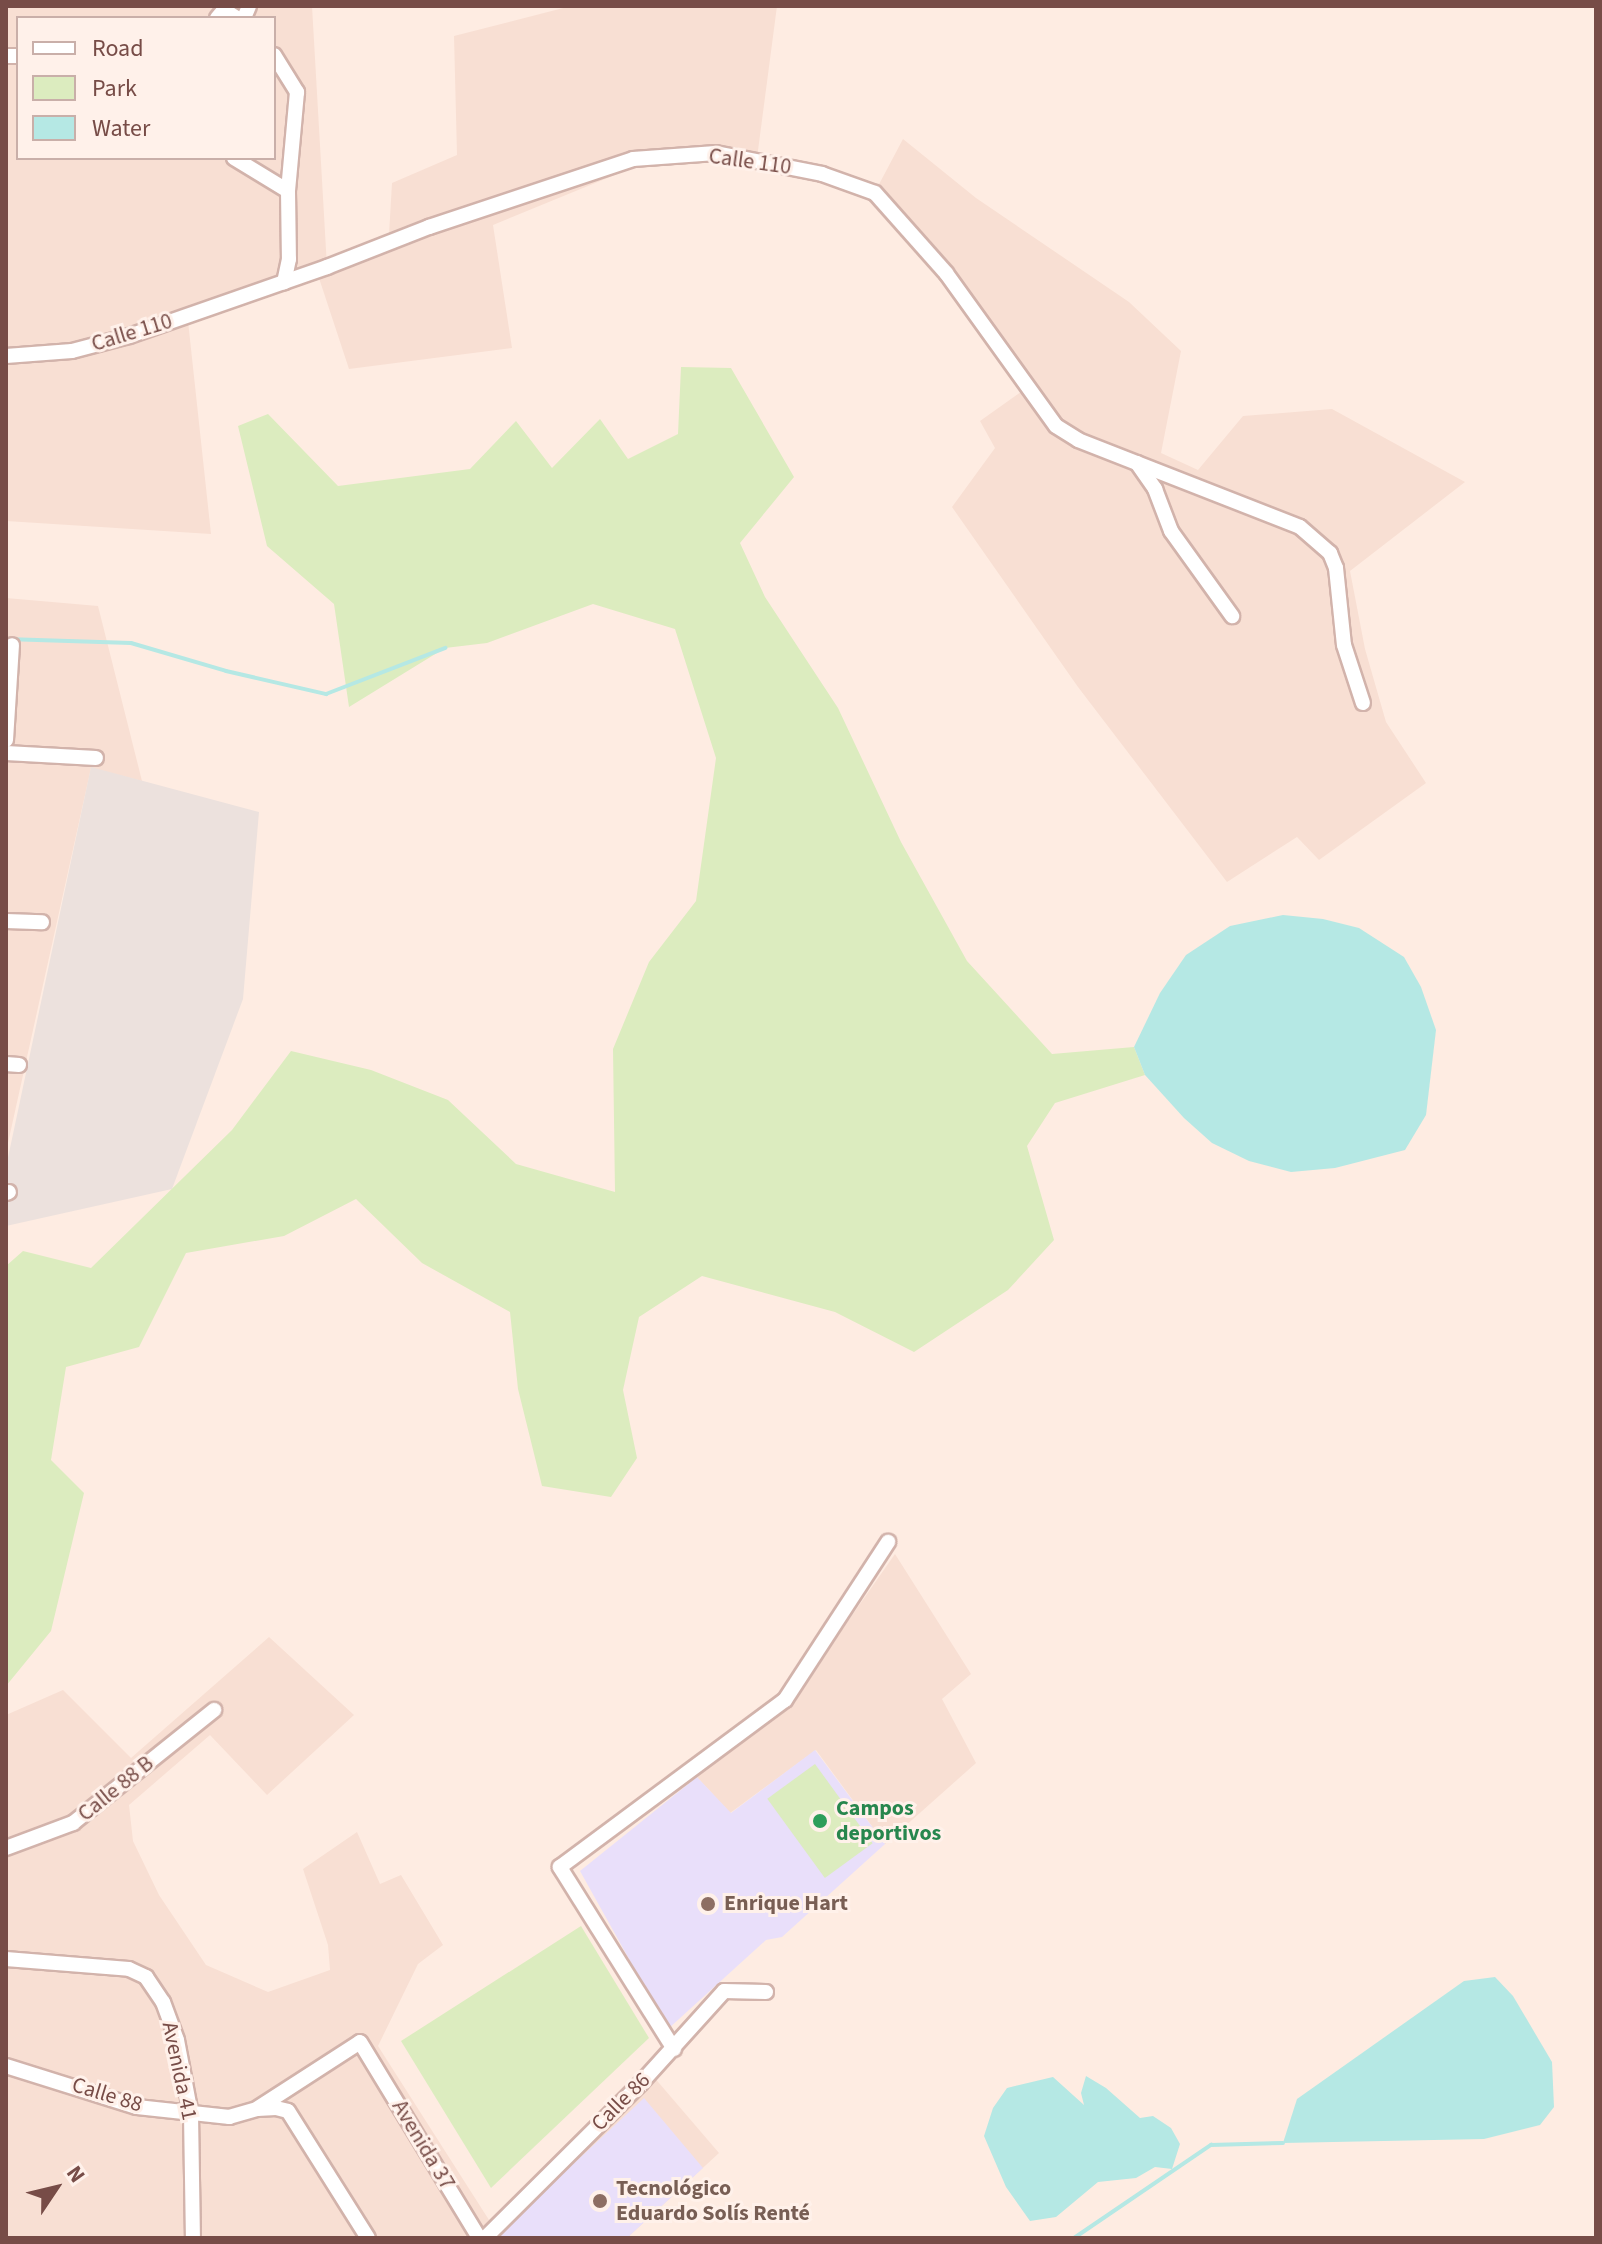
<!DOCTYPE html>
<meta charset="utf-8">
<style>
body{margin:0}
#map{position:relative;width:1602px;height:2244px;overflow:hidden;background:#feece2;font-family:"Source Sans 3",sans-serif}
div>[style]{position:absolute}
.residential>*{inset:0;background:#f8dfd3}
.industrial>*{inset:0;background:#ece1dd}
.education>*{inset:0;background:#e9dffa}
.green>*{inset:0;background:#dcecbf;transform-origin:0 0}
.water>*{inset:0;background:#b5e8e4}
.stream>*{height:4px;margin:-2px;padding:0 2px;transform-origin:2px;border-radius:2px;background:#b5e8e4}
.roads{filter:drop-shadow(2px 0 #d2b3ab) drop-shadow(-2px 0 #d2b3ab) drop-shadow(0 2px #d2b3ab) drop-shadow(0 -2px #d2b3ab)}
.street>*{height:14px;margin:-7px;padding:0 7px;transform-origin:7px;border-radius:7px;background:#fff}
.dots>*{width:22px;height:22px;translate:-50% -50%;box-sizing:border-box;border:4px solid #fff1ea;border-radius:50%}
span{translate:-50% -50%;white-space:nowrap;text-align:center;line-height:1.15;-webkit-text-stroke:6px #fff1ea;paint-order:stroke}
.street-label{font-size:22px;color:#774c47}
.leisure-label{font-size:22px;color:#27864d;font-weight:700}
.left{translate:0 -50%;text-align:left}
.education-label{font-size:22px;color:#785e54;font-weight:700}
.frame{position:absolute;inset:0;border:8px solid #774c47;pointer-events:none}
.legend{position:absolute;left:16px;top:16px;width:260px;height:144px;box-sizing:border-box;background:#fff1ea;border:2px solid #c9afa9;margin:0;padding:10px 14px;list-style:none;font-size:24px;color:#774c47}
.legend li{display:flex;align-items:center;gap:16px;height:40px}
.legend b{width:40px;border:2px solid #c9afa9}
.north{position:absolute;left:16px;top:2148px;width:80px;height:80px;-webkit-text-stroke:6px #fff1ea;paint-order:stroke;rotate:55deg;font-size:22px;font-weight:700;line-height:32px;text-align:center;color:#774c47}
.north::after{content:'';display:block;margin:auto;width:28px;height:36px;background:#774c47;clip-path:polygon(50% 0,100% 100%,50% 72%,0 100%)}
</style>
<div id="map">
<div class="residential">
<div style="clip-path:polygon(evenodd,6px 6px,312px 6px,327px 267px,188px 321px,211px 534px,6px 521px,6px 6px,18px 18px,274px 18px,274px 158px,18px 158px,18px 18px)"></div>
<div style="clip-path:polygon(571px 6px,777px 6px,757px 158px,644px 163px,493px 225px,512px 348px,349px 369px,318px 275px,388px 252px,392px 183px,457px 155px,454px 36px)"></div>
<div style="clip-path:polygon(903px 139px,976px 198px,1129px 302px,1181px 351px,1161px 453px,1198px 470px,1243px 416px,1332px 409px,1465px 482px,1350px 571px,1365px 649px,1386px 722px,1426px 783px,1319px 860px,1297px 837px,1227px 882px,1078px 687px,952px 507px,995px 448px,980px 421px,1032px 384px,993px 326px,876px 190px)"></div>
<div style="clip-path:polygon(6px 598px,98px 606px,142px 781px,91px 768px,6px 1152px)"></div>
<div style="clip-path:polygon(895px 1554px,971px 1674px,942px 1699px,976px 1763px,885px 1844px,816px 1750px,730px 1813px,697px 1777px,790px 1704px)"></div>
<div style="clip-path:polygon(269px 1637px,354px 1715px,267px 1795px,210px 1735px,129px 1805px,133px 1841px,159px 1895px,206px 1965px,268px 1992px,330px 1970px,328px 1945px,303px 1869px,357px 1832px,380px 1884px,401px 1875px,443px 1945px,418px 1964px,378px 2046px,489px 2220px,647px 2069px,719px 2153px,627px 2238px,501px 2238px,498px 2234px,493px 2238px,6px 2238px,6px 1715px,63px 1690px,131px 1758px)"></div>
</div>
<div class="industrial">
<div style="clip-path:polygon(91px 767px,259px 812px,243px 999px,172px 1189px,6px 1226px,6px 1167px)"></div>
</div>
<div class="education">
<div style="clip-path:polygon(815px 1750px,885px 1844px,782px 1937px,766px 1940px,668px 2029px,580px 1871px,697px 1777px,731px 1813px)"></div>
<div style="clip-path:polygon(644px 2098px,703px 2168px,627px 2238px,501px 2238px,498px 2234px)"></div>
</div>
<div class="green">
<div style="clip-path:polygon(681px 367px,731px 368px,794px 477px,740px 543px,765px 597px,838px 708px,901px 842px,967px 961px,1052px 1054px,1134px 1047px,1145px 1075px,1055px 1103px,1027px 1146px,1054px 1240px,1008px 1290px,914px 1352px,835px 1312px,702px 1276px,639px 1317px,623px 1390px,637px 1458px,611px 1497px,542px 1486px,518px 1389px,510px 1312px,422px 1263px,356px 1199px,284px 1236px,186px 1253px,139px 1347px,66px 1367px,51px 1460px,84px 1493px,51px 1631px,6px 1686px,6px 1266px,23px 1251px,91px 1268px,232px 1130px,291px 1051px,371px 1070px,448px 1100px,516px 1164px,615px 1192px,613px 1049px,649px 962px,696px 901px,716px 758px,675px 629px,593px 604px,487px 643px,445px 648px,349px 707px,334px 604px,267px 546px,238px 426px,268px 414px,338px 486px,470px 469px,516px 421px,552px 468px,600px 419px,628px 459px,678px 434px)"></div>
<div style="left:815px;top:1764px;width:98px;height:59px;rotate:54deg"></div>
<div style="clip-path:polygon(581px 1926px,649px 2038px,491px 2188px,401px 2041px)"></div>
</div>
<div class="water">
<div style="clip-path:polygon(1283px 915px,1323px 919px,1359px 928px,1404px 957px,1421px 987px,1436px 1030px,1426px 1115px,1405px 1150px,1335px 1168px,1291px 1172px,1249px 1161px,1212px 1143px,1184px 1118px,1145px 1075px,1134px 1047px,1160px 993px,1186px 955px,1230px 926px)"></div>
<div style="clip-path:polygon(1495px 1977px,1513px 1996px,1552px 2062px,1554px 2107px,1540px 2125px,1484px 2139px,1283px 2143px,1297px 2099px,1464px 1981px)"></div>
<div style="clip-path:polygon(1086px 2076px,1106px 2088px,1140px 2118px,1153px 2116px,1171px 2128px,1180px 2144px,1172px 2169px,1155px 2167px,1136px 2178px,1098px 2182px,1056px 2217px,1030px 2221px,1006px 2187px,984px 2136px,993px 2108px,1007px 2088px,1053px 2077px,1084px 2105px,1081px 2093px)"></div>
</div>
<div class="stream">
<div style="left:6px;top:639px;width:125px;rotate:1.8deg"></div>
<div style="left:131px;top:643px;width:99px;rotate:16.4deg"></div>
<div style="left:226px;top:671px;width:103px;rotate:13deg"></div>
<div style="left:326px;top:694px;width:128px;rotate:-21.1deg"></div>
<div style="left:1074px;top:2238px;width:166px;rotate:-34.2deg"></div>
<div style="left:1211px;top:2145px;width:72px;rotate:-1.6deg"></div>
</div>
<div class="roads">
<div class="street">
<div style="left:217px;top:18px;width:11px;rotate:-49deg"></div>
<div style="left:224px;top:10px;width:15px;rotate:32deg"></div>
<div style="left:244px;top:18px;width:13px;rotate:-67deg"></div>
<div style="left:274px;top:55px;width:44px;rotate:58.1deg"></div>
<div style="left:297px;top:92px;width:99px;rotate:95.2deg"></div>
<div style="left:288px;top:191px;width:68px;rotate:89.2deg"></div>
<div style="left:289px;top:259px;width:24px;rotate:102deg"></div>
<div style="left:6px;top:56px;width:12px"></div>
<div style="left:234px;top:158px;width:63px;rotate:31.4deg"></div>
<div style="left:6px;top:356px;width:66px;rotate:-4.3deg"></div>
<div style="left:72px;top:351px;width:59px;rotate:-14.7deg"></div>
<div style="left:129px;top:336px;width:210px;rotate:-19.2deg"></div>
<div style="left:327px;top:267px;width:110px;rotate:-21.4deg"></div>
<div style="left:429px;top:227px;width:215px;rotate:-18.4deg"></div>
<div style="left:633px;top:159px;width:83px;rotate:-4.1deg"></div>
<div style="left:716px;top:153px;width:108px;rotate:11.2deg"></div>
<div style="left:822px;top:174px;width:56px;rotate:19.7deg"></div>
<div style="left:875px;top:193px;width:107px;rotate:48.4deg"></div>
<div style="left:946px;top:273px;width:188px;rotate:54.3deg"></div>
<div style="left:1056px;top:426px;width:26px;rotate:32deg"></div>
<div style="left:1078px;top:440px;width:238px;rotate:21.4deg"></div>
<div style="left:1300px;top:527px;width:40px;rotate:41deg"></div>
<div style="left:1330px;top:553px;width:16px;rotate:68deg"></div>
<div style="left:1336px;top:568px;width:77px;rotate:84.1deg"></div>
<div style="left:1344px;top:645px;width:61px;rotate:71.9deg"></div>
<div style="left:1137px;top:463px;width:32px;rotate:55deg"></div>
<div style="left:1155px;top:489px;width:45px;rotate:69.1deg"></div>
<div style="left:1171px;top:531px;width:105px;rotate:54.3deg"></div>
<div style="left:6px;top:740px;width:95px;rotate:-86.4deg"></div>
<div style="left:6px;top:753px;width:90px;rotate:3.2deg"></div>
<div style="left:6px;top:921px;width:36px;rotate:2deg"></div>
<div style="left:6px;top:1064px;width:13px;rotate:4deg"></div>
<div style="left:6px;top:1193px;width:3px;rotate:-18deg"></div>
<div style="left:6px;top:1848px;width:72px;rotate:-20.5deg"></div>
<div style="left:73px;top:1823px;width:181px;rotate:-38.7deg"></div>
<div style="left:6px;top:1959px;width:123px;rotate:4.6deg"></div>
<div style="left:129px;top:1969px;width:19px;rotate:25deg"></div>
<div style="left:146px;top:1977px;width:30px;rotate:56deg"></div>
<div style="left:163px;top:2002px;width:40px;rotate:69.8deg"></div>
<div style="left:177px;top:2040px;width:75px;rotate:79.3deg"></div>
<div style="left:191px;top:2114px;width:124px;rotate:89.1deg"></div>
<div style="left:674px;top:2049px;width:215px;rotate:-122.1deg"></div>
<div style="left:560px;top:1867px;width:280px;rotate:-36.6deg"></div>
<div style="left:785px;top:1700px;width:189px;rotate:-56.9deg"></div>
<div style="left:6px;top:2066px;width:137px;rotate:17.4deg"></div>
<div style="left:137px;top:2107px;width:93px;rotate:6.2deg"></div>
<div style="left:229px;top:2117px;width:29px;rotate:-16deg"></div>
<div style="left:257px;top:2109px;width:19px;rotate:-3deg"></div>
<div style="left:276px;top:2108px;width:12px;rotate:14deg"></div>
<div style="left:288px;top:2111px;width:150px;rotate:57.8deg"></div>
<div style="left:258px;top:2108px;width:121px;rotate:-32.9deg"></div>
<div style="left:360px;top:2042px;width:229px;rotate:58.7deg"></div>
<div style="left:485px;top:2238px;width:220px;rotate:-44.8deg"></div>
<div style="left:641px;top:2083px;width:124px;rotate:-47.9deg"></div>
<div style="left:724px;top:1991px;width:42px;rotate:1.4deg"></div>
</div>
</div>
<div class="dots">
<div style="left:820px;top:1821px;background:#2e9e5b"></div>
<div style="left:708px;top:1904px;background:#8d6e63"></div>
<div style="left:600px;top:2201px;background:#8d6e63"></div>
</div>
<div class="street-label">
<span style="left:750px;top:162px;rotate:8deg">Calle 110</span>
<span style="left:132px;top:333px;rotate:-17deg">Calle 110</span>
<span style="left:116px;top:1789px;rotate:-39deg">Calle 88 B</span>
<span style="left:179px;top:2071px;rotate:78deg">Avenida 41</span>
<span style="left:107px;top:2095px;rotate:17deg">Calle 88</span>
<span style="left:621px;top:2102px;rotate:-45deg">Calle 86</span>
<span style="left:423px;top:2145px;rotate:59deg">Avenida 37</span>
</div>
<div class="leisure-label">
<span class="left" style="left:836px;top:1821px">Campos<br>deportivos</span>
</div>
<div class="education-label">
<span class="left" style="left:724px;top:1904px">Enrique Hart</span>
<span class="left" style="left:616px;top:2201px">Tecnológico<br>Eduardo Solís Renté</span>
</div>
<div class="frame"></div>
<ul class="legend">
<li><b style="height:10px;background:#fff"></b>Road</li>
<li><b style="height:22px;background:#dcecbf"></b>Park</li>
<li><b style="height:22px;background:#b5e8e4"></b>Water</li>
</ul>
<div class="north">N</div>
</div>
